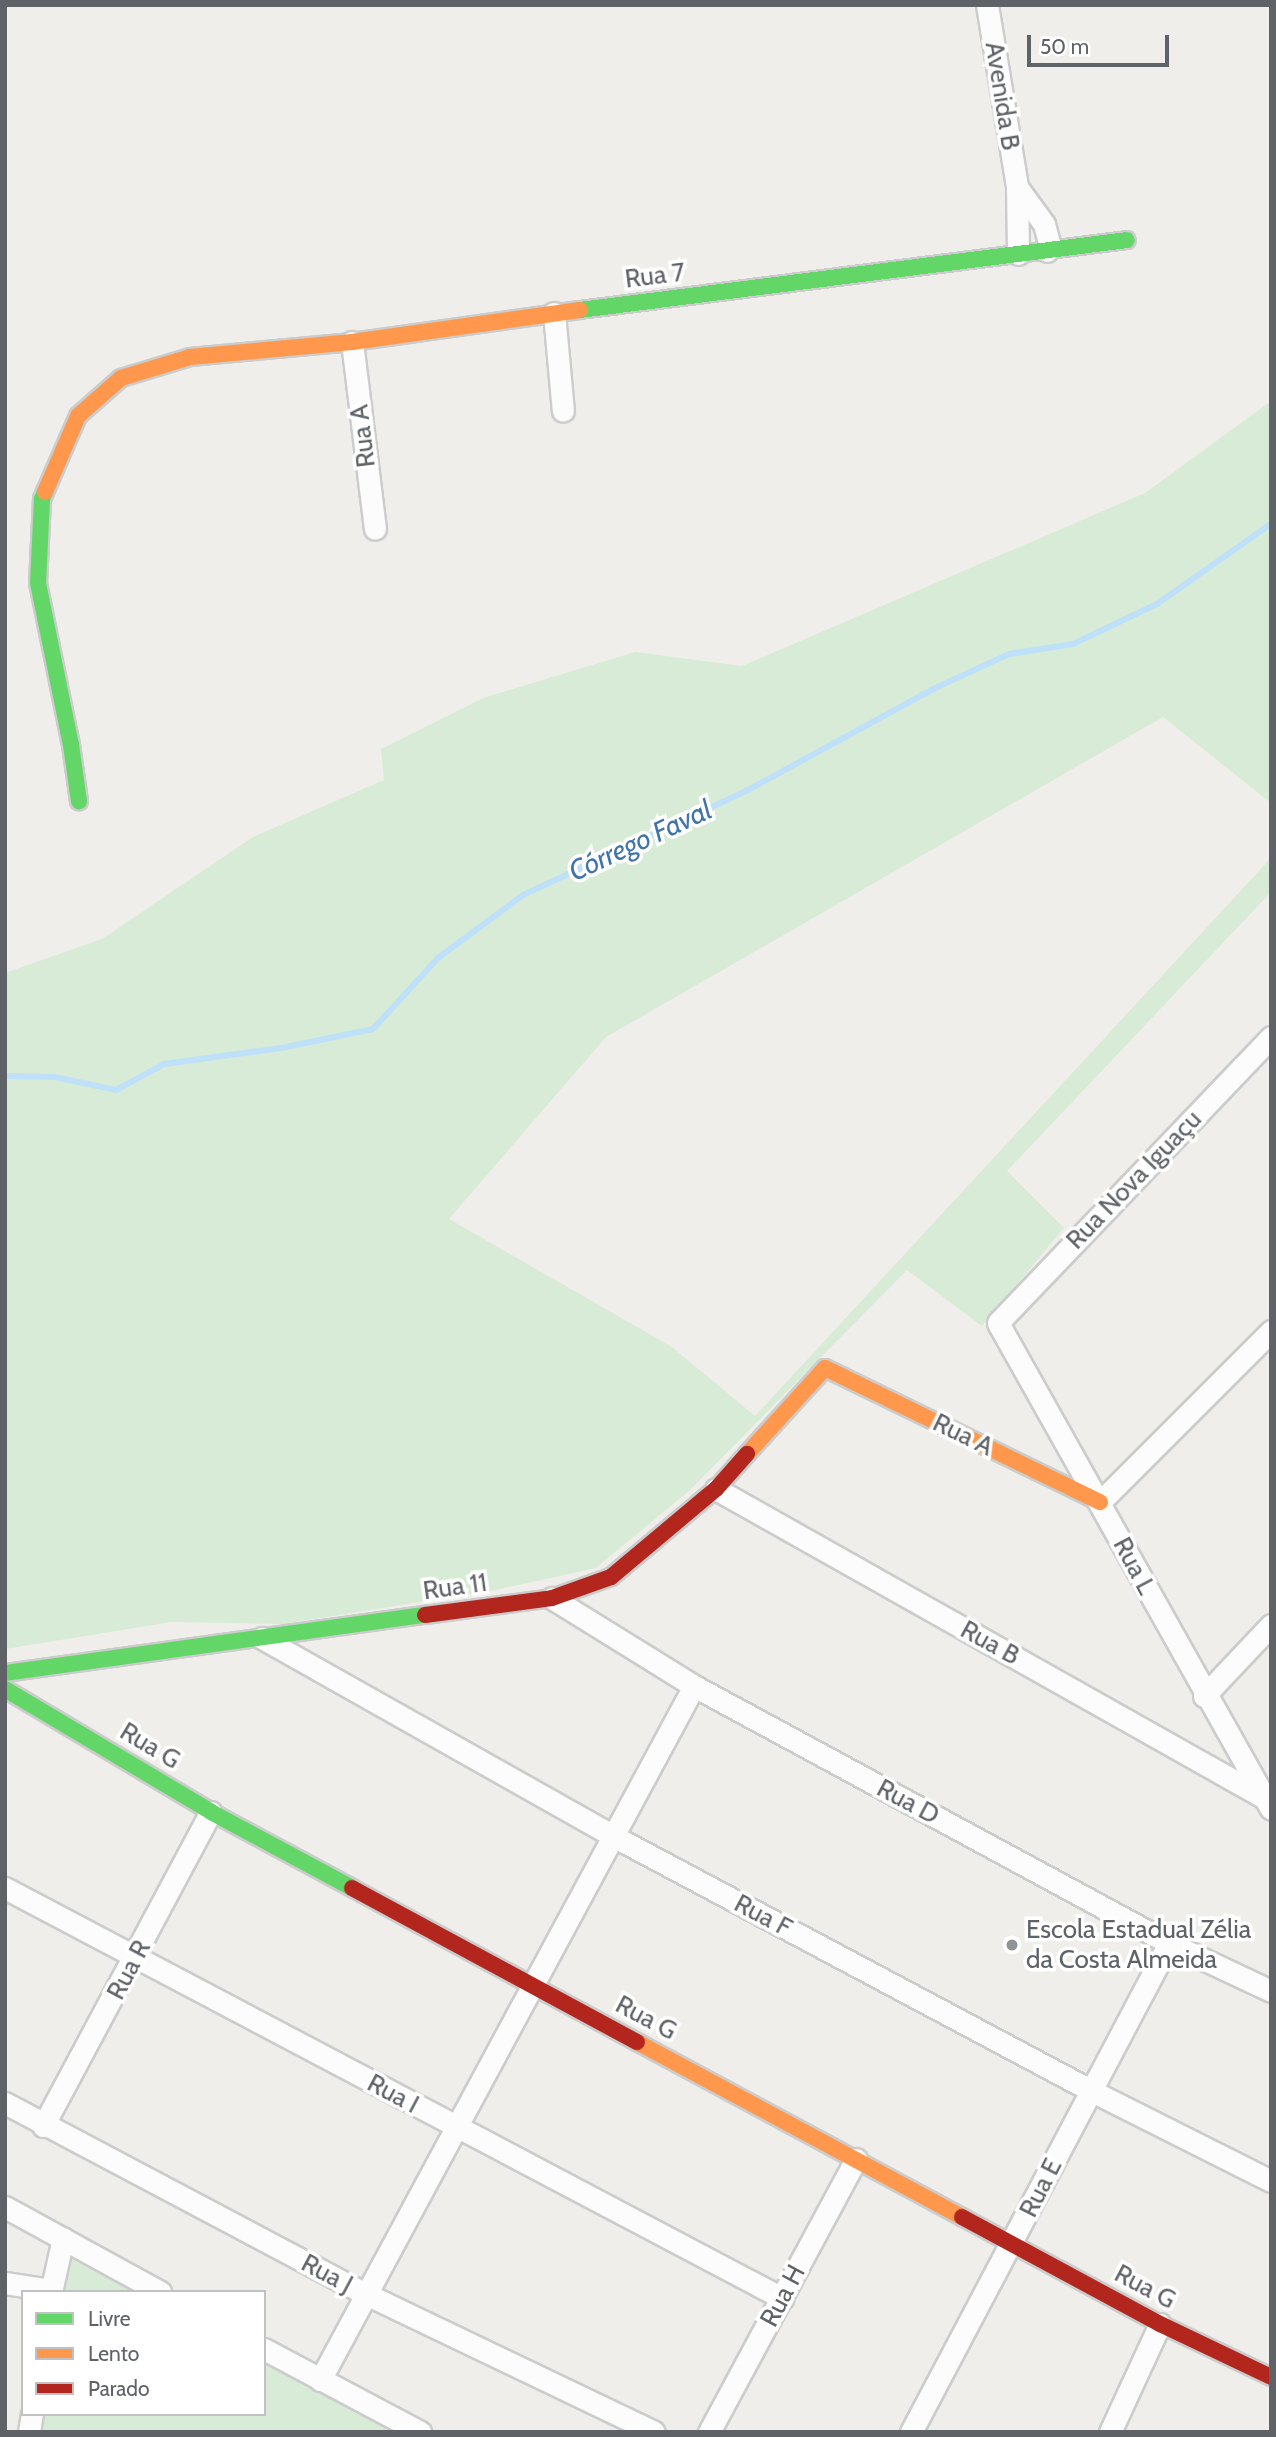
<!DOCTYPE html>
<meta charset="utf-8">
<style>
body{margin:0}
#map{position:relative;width:1276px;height:2437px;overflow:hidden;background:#efeeea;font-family:Cabin,sans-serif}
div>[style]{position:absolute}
.green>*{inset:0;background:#d8ebd6}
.stream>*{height:6px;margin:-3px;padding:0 3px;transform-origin:3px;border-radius:3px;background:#bfe0f9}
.roads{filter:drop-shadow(2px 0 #cbcccc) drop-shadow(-2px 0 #cbcccc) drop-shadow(0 2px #cbcccc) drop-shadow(0 -2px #cbcccc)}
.street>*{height:21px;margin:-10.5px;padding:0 10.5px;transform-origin:10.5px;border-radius:10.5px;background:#fdfcfc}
.fast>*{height:16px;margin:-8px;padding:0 8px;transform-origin:8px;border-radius:8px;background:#63d668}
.slow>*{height:16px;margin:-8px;padding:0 8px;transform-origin:8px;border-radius:8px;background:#ff974d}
.jam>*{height:16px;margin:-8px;padding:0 8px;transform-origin:8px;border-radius:8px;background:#b3261e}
.dots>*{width:19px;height:19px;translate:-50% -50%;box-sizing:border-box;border:4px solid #fff;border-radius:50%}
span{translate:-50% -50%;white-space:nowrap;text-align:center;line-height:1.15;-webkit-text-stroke:7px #fff;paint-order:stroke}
.street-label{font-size:26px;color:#5f6368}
.poi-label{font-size:26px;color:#5f6368}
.left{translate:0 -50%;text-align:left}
.water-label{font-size:28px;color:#4174aa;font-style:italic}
.frame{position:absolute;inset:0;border:7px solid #5f6368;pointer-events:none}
.legend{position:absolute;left:21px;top:2290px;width:245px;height:126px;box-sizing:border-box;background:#fff;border:2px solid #bfc1c3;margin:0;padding:9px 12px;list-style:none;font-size:21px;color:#5f6368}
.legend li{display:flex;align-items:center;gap:14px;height:35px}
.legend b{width:35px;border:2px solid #bfc1c3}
.scale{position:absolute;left:1027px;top:35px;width:142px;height:32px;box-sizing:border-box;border:4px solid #5f6368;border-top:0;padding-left:9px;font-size:21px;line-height:24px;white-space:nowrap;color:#5f6368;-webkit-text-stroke:5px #fff;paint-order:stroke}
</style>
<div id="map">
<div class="green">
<div style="clip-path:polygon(1271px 401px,1271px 803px,1163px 717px,606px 1037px,449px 1219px,672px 1347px,755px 1416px,1271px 858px,1271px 892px,1007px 1171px,1064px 1228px,982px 1326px,907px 1270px,690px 1490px,596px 1568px,495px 1590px,283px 1624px,171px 1622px,5px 1649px,5px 973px,102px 939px,253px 837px,384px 780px,381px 749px,483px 698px,635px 652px,742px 666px,1145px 493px)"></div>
<div style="clip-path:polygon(70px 2258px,133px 2292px,64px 2292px)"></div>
<div style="clip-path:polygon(264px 2361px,396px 2432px,42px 2432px,45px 2414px,264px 2414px)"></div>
</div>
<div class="stream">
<div style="left:5px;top:1076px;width:50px;rotate:1.1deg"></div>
<div style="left:55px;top:1077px;width:62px;rotate:12deg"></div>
<div style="left:116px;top:1090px;width:55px;rotate:-28.4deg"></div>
<div style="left:164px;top:1064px;width:118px;rotate:-7.8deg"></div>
<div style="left:281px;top:1048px;width:94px;rotate:-11.7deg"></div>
<div style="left:373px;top:1029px;width:96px;rotate:-47.5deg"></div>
<div style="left:438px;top:958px;width:106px;rotate:-36.5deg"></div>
<div style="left:523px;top:895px;width:248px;rotate:-25deg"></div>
<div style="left:748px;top:790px;width:211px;rotate:-28.6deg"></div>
<div style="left:933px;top:689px;width:84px;rotate:-24.7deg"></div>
<div style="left:1009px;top:654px;width:65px;rotate:-8.9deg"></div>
<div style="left:1073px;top:644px;width:93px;rotate:-25.5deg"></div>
<div style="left:1157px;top:604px;width:139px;rotate:-35.1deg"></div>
</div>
<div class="roads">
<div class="street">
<div style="left:987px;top:5px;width:184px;rotate:80.6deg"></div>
<div style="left:1017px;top:187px;width:67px;rotate:89.1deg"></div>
<div style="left:1017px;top:187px;width:46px;rotate:53.9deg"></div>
<div style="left:1044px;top:224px;width:20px;rotate:75deg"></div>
<div style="left:1049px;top:243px;width:8px;rotate:104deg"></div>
<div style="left:554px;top:313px;width:98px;rotate:84.8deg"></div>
<div style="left:352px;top:342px;width:188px;rotate:83deg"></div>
<div style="left:1271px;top:1037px;width:395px;rotate:133.7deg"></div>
<div style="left:998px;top:1323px;width:557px;rotate:60.68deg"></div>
<div style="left:716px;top:1489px;width:628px;rotate:29.38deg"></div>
<div style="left:1100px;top:1502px;width:242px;rotate:-45deg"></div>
<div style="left:552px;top:1598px;width:167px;rotate:31.8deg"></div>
<div style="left:694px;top:1686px;width:540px;rotate:28.42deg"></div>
<div style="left:1169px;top:1943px;width:113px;rotate:25.2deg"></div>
<div style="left:262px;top:1638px;width:403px;rotate:29.4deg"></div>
<div style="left:613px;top:1836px;width:543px;rotate:28.03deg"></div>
<div style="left:1092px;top:2091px;width:200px;rotate:26.7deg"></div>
<div style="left:1204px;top:1696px;width:98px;rotate:-46.7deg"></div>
<div style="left:5px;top:1888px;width:879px;rotate:27.82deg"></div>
<div style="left:5px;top:2103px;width:408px;rotate:27.9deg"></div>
<div style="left:366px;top:2294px;width:319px;rotate:25.6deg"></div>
<div style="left:43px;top:2126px;width:356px;rotate:-61.9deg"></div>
<div style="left:5px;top:2207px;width:177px;rotate:28.7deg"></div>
<div style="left:5px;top:2283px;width:47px;rotate:8.7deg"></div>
<div style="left:51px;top:2292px;width:55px;rotate:-77.5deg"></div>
<div style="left:264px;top:2349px;width:177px;rotate:28deg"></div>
<div style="left:320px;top:2380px;width:788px;rotate:-61.68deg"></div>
<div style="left:29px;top:2432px;width:18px;rotate:-81deg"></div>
<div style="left:709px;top:2432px;width:310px;rotate:-61.7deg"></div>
<div style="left:911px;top:2432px;width:553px;rotate:-62.18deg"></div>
<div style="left:1110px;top:2432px;width:119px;rotate:-65.2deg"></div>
</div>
<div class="fast">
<div style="left:580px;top:310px;width:551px;rotate:-7.29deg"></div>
<div style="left:45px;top:492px;width:8px;rotate:113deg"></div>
<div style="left:42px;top:499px;width:84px;rotate:92.7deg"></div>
<div style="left:38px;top:583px;width:165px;rotate:78.5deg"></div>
<div style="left:71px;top:745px;width:57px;rotate:81.9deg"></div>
<div style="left:5px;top:1673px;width:424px;rotate:-7.9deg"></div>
<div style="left:5px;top:1689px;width:240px;rotate:30.8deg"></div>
<div style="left:211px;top:1812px;width:160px;rotate:28.3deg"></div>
</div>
<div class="slow">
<div style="left:45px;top:492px;width:83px;rotate:-66.5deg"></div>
<div style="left:78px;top:416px;width:57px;rotate:-41.5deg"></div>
<div style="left:121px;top:378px;width:72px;rotate:-16.9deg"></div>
<div style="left:190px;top:357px;width:163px;rotate:-5.3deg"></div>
<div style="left:352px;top:342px;width:230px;rotate:-8deg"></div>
<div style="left:747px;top:1454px;width:116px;rotate:-47.8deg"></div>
<div style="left:825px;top:1368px;width:306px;rotate:26deg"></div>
<div style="left:637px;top:2042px;width:369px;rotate:28.3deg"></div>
</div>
<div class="jam">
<div style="left:425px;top:1615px;width:128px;rotate:-7.6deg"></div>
<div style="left:552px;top:1598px;width:63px;rotate:-19.6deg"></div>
<div style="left:611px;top:1577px;width:137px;rotate:-40deg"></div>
<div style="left:716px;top:1489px;width:47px;rotate:-48.5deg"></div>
<div style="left:352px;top:1888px;width:324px;rotate:28.4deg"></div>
<div style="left:962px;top:2217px;width:225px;rotate:28.4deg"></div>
<div style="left:1160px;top:2324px;width:123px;rotate:25.5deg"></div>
</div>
</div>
<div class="dots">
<div style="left:1012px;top:1945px;background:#919496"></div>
</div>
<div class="street-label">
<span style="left:1002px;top:96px;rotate:81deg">Avenida B</span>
<span style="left:655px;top:276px;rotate:-7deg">Rua 7</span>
<span style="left:363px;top:436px;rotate:-97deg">Rua A</span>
<span style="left:1134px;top:1180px;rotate:-46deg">Rua Nova Iguaçu</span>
<span style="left:963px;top:1435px;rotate:26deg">Rua A</span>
<span style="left:1134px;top:1566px;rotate:62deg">Rua L</span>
<span style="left:455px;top:1587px;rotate:-8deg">Rua 11</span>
<span style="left:990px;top:1643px;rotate:29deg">Rua B</span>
<span style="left:150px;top:1746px;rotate:31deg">Rua G</span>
<span style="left:908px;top:1802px;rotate:28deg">Rua D</span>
<span style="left:763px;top:1916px;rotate:28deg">Rua F</span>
<span style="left:129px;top:1970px;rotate:-62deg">Rua R</span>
<span style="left:646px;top:2018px;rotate:28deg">Rua G</span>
<span style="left:393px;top:2094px;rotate:28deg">Rua I</span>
<span style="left:1041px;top:2188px;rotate:-63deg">Rua E</span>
<span style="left:327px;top:2274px;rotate:28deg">Rua J</span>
<span style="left:1145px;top:2287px;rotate:28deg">Rua G</span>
<span style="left:783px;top:2296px;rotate:-62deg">Rua H</span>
</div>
<div class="poi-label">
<span class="left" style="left:1026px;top:1945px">Escola Estadual Zélia<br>da Costa Almeida</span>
</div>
<div class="water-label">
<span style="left:640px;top:840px;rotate:-25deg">Córrego Faval</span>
</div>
<div class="frame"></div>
<ul class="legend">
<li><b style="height:9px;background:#63d668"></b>Livre</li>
<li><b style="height:9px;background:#ff974d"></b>Lento</li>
<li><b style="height:9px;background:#b3261e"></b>Parado</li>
</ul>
<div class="scale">50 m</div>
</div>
